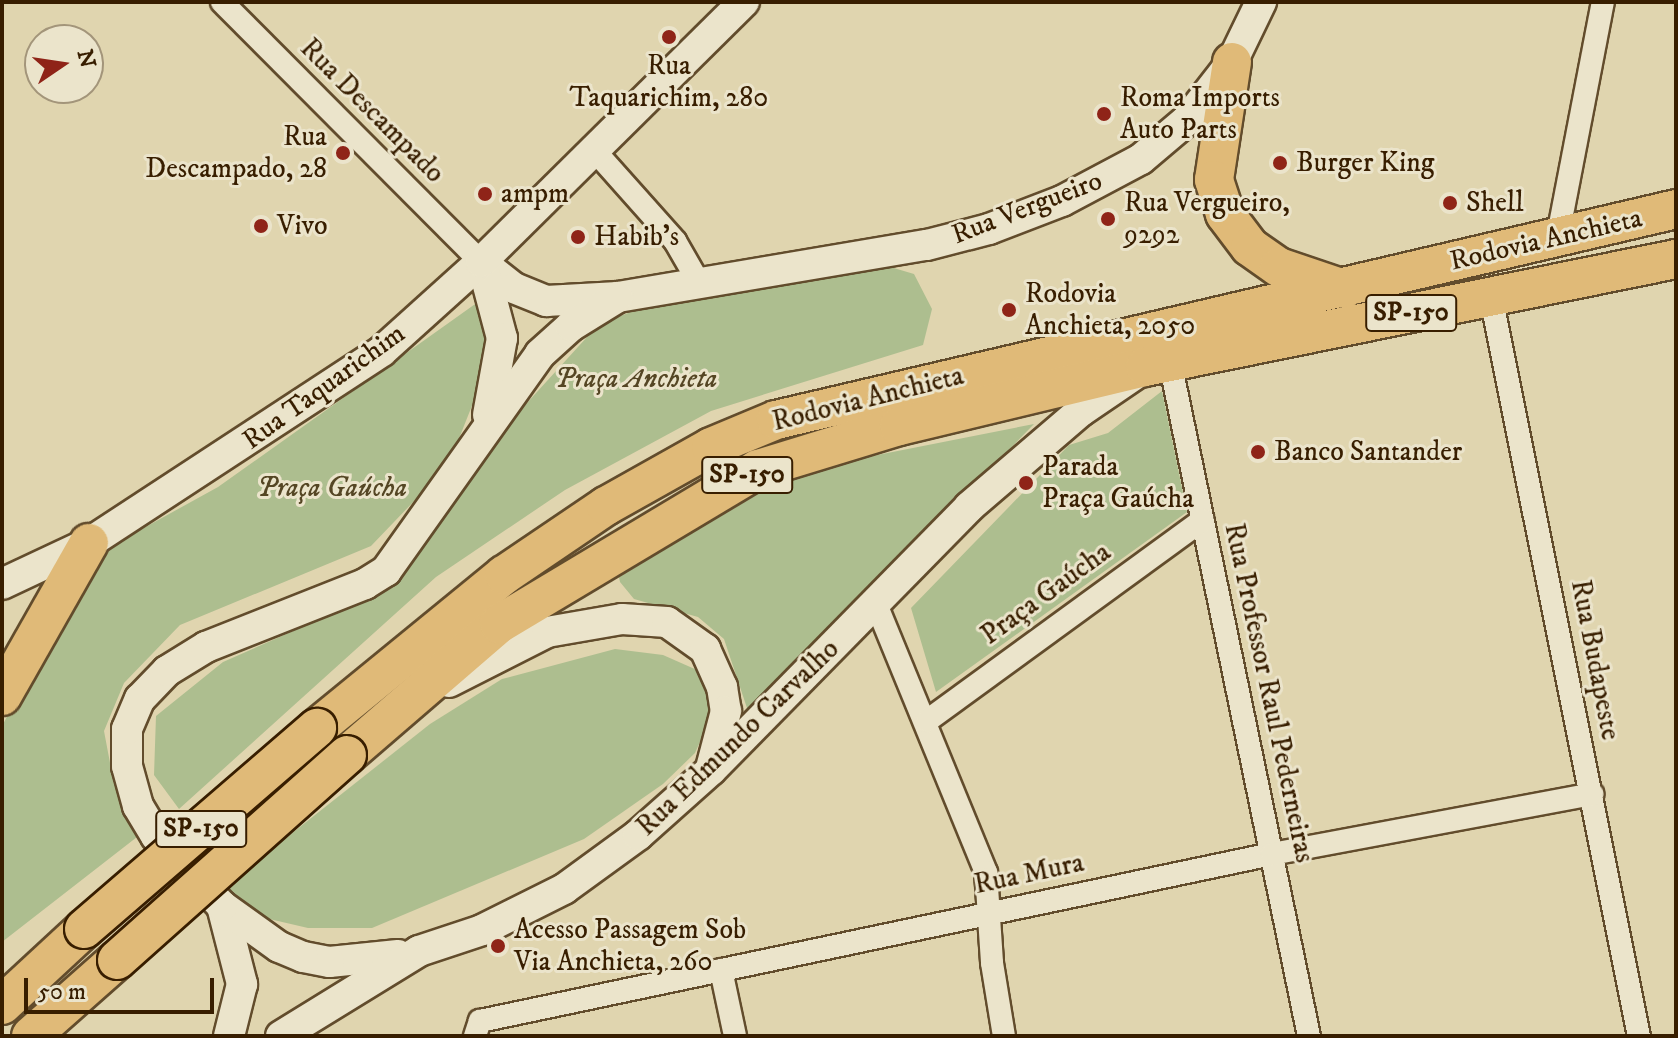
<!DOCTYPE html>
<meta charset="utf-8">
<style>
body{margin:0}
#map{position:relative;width:1678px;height:1038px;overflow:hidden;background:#e0d5af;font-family:"IM FELL DW Pica",serif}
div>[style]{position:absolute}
.green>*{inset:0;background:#adbe8f}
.roads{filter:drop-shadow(2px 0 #624c2c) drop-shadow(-2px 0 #624c2c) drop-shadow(0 2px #624c2c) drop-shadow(0 -2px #624c2c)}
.street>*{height:22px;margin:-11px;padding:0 11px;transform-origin:11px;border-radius:11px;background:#ebe4cb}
.secondary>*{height:30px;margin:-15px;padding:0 15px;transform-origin:15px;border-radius:15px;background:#ebe4cb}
.highway>*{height:38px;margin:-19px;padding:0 19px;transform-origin:19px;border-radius:19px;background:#e0ba78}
.bridges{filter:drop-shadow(2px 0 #381e00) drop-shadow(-2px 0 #381e00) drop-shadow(0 2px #381e00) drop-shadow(0 -2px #381e00)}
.highway-bridge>*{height:38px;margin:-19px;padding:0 19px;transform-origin:19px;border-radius:19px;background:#e0ba78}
.dots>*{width:22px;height:22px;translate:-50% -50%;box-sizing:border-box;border:4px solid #ebe4cb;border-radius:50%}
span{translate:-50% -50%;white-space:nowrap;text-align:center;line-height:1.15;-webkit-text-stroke:6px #ebe4cb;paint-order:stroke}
.shield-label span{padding:2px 6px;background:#ebe4cb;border:2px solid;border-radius:6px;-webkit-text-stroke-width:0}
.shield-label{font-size:26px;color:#381e00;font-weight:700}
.poi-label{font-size:28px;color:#381e00}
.left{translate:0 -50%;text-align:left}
.right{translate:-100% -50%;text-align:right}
.street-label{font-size:28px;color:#381e00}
.park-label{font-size:28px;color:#554624;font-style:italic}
.frame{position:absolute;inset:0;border:4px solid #381e00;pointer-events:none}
.north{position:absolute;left:24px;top:24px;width:80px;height:80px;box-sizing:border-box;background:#ebe4cb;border:2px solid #a3957a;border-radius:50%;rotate:77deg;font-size:22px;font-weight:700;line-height:32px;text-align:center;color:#381e00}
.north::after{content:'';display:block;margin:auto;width:28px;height:36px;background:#8f2418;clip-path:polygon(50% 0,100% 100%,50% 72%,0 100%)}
.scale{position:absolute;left:24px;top:978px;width:190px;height:36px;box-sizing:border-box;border:4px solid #381e00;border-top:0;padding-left:10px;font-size:24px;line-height:28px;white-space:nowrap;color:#381e00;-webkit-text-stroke:6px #ebe4cb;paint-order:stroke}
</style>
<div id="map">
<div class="green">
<div style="clip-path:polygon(887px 266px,914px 274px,932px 309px,923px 345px,711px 411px,565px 490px,436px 577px,179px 809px,154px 775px,156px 716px,223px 662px,391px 588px,494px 439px,598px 325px,653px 303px)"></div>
<div style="clip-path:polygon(478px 302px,490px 338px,479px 388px,458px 441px,417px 498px,371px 546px,180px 625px,124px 683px,104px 731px,114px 784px,137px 837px,2px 942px,2px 726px,93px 556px,218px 487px)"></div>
<div style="clip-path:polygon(1162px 391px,1187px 512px,936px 692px,911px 608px,1069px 445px,1108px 433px)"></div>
<div style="clip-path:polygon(1034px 424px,750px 717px,724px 639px,698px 617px,634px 599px,620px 582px,617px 568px,759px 486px,857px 459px)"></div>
<div style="clip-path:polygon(615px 649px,663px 655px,697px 670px,713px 713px,695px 753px,663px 784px,584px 839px,372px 928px,308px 928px,265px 918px,227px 891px,233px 880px,430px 724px,502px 679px)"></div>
</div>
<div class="roads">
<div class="street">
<div style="left:222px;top:2px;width:367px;rotate:45.1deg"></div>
<div style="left:594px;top:150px;width:122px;rotate:48.3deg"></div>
<div style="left:675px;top:241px;width:46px;rotate:60.1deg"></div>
<div style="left:1558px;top:235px;width:237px;rotate:-79.1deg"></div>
<div style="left:1491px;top:297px;width:754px;rotate:78.68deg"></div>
<div style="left:1170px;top:362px;width:688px;rotate:78.35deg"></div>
<div style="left:876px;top:604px;width:290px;rotate:67.7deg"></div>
<div style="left:986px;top:872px;width:91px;rotate:86.2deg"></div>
<div style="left:992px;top:963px;width:74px;rotate:80.7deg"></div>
<div style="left:927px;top:721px;width:341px;rotate:-36.1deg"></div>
<div style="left:721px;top:970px;width:67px;rotate:78deg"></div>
<div style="left:475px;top:1036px;width:16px;rotate:-72deg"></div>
<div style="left:480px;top:1021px;width:809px;rotate:-11.91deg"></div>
<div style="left:1272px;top:854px;width:326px;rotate:-10.6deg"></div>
</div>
<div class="secondary">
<div style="left:481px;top:262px;width:42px;rotate:38.2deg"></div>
<div style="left:514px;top:288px;width:35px;rotate:22deg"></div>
<div style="left:546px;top:301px;width:72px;rotate:-3.2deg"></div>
<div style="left:618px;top:297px;width:313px;rotate:-9.6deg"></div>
<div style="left:927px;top:245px;width:64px;rotate:-14.5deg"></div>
<div style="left:989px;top:229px;width:78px;rotate:-21deg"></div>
<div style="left:1062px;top:201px;width:89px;rotate:-28deg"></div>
<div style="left:1141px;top:159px;width:60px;rotate:-40.3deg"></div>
<div style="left:1187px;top:120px;width:73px;rotate:-52.2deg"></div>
<div style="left:1232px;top:62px;width:67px;rotate:-64.2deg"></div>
<div style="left:482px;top:263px;width:78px;rotate:75.1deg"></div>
<div style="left:502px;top:338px;width:78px;rotate:100.3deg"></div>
<div style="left:2px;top:584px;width:96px;rotate:-25.2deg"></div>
<div style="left:89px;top:543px;width:350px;rotate:-33.2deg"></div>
<div style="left:382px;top:351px;width:133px;rotate:-42deg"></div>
<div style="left:481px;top:262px;width:370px;rotate:-44.7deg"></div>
<div style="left:449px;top:682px;width:110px;rotate:-27deg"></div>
<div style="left:547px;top:632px;width:76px;rotate:-9.8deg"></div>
<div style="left:622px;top:619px;width:45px;rotate:3.8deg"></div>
<div style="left:667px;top:622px;width:47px;rotate:35.4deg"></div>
<div style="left:705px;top:649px;width:42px;rotate:65.9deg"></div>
<div style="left:722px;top:687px;width:24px;rotate:81deg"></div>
<div style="left:726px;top:711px;width:59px;rotate:104.7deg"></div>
<div style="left:222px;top:906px;width:81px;rotate:75.6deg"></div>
<div style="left:242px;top:984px;width:54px;rotate:104deg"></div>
<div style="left:398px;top:955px;width:69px;rotate:174.2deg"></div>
<div style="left:329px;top:962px;width:26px;rotate:-169deg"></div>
<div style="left:303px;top:957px;width:26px;rotate:-157deg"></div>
<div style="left:279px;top:947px;width:70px;rotate:-144.3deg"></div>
<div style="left:222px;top:906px;width:96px;rotate:-133.3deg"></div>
<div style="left:156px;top:836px;width:35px;rotate:-121deg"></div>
<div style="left:138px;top:806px;width:41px;rotate:-105.4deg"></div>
<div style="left:127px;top:766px;width:37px;rotate:-90deg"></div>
<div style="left:127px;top:729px;width:33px;rotate:-67deg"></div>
<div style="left:140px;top:699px;width:39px;rotate:-46deg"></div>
<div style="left:167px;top:671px;width:46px;rotate:-31.6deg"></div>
<div style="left:206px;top:647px;width:171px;rotate:-21.6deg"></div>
<div style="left:365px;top:584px;width:25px;rotate:-32deg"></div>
<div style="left:386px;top:571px;width:266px;rotate:-54.6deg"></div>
<div style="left:540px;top:354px;width:42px;rotate:-42.1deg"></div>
<div style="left:571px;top:326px;width:55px;rotate:-31.7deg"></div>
<div style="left:281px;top:1036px;width:162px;rotate:-31.6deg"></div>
<div style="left:419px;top:951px;width:66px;rotate:-18.4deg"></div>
<div style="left:482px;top:930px;width:92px;rotate:-26.6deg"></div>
<div style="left:564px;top:889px;width:92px;rotate:-36.1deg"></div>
<div style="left:638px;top:835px;width:98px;rotate:-41.7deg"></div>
<div style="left:711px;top:770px;width:368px;rotate:-45.5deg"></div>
<div style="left:969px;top:507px;width:148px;rotate:-40.6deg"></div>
<div style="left:1081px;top:411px;width:64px;rotate:-34.2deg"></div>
</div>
<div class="highway">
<div style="left:1232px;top:62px;width:119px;rotate:98.7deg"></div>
<div style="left:1214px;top:180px;width:36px;rotate:72deg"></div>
<div style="left:1225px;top:214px;width:41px;rotate:52.9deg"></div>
<div style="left:1250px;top:247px;width:35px;rotate:35deg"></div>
<div style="left:1279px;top:267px;width:69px;rotate:18.7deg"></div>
<div style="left:2px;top:696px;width:176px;rotate:-60.4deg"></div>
<div style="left:317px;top:728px;width:242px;rotate:-39.3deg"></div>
<div style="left:504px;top:575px;width:123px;rotate:-34.1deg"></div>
<div style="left:606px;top:506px;width:120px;rotate:-29.3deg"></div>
<div style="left:711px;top:447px;width:70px;rotate:-22.6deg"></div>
<div style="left:776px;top:420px;width:924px;rotate:-13.19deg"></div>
<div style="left:347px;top:755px;width:201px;rotate:-40.8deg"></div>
<div style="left:499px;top:624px;width:302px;rotate:-30.9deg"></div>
<div style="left:758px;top:469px;width:147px;rotate:-17deg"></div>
<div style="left:899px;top:426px;width:253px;rotate:-13.5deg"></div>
<div style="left:1145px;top:367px;width:542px;rotate:-11.5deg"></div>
<div style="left:2px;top:1005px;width:112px;rotate:-42.8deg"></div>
<div style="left:31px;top:1036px;width:115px;rotate:-41.5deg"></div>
</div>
</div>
<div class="bridges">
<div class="highway-bridge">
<div style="left:84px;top:929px;width:308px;rotate:-40.8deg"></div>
<div style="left:117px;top:960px;width:308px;rotate:-41.7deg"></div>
</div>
</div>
<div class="dots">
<div style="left:669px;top:37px;background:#8f2418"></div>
<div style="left:1104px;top:114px;background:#8f2418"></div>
<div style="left:343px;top:153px;background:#8f2418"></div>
<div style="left:1280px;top:163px;background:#8f2418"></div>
<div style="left:485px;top:194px;background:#8f2418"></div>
<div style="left:1450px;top:203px;background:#8f2418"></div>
<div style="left:1108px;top:219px;background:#8f2418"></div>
<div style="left:261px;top:226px;background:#8f2418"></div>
<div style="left:578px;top:237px;background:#8f2418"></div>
<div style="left:1009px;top:310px;background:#8f2418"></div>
<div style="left:1258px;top:452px;background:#8f2418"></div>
<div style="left:1026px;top:483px;background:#8f2418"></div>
<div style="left:498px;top:946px;background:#8f2418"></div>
</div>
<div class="shield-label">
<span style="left:1411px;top:313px">SP-150</span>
<span style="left:747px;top:475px">SP-150</span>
<span style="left:201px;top:829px">SP-150</span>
</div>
<div class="poi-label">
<span style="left:669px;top:82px">Rua<br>Taquarichim, 280</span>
<span class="left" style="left:1120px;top:114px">Roma Imports<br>Auto Parts</span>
<span class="right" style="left:327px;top:153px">Rua<br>Descampado, 28</span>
<span class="left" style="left:1296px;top:163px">Burger King</span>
<span class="left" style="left:501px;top:194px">ampm</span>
<span class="left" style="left:1124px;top:219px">Rua Vergueiro,<br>9292</span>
<span class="left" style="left:1466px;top:203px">Shell</span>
<span class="left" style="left:277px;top:226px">Vivo</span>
<span class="left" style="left:594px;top:237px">Habib's</span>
<span class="left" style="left:1025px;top:310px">Rodovia<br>Anchieta, 2050</span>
<span class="left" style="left:1274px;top:452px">Banco Santander</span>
<span class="left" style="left:1042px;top:483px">Parada<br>Praça Gaúcha</span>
<span class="left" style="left:514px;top:946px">Acesso Passagem Sob<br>Via Anchieta, 260</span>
</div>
<div class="street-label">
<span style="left:372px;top:111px;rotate:45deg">Rua Descampado</span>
<span style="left:1027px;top:208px;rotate:-21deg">Rua Vergueiro</span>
<span style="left:1546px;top:240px;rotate:-13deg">Rodovia Anchieta</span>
<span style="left:324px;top:387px;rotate:-36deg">Rua Taquarichim</span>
<span style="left:868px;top:399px;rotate:-14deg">Rodovia Anchieta</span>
<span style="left:1046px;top:594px;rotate:-36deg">Praça Gaúcha</span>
<span style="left:1595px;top:660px;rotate:79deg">Rua Budapeste</span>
<span style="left:1269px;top:693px;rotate:78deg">Rua Professor Raul Pederneiras</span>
<span style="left:738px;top:738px;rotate:-44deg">Rua Edmundo Carvalho</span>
<span style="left:1029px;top:874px;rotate:-12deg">Rua Mura</span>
</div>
<div class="park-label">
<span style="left:636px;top:379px">Praça Anchieta</span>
<span style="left:332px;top:488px">Praça Gaúcha</span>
</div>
<div class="frame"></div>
<div class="north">N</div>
<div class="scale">50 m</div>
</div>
